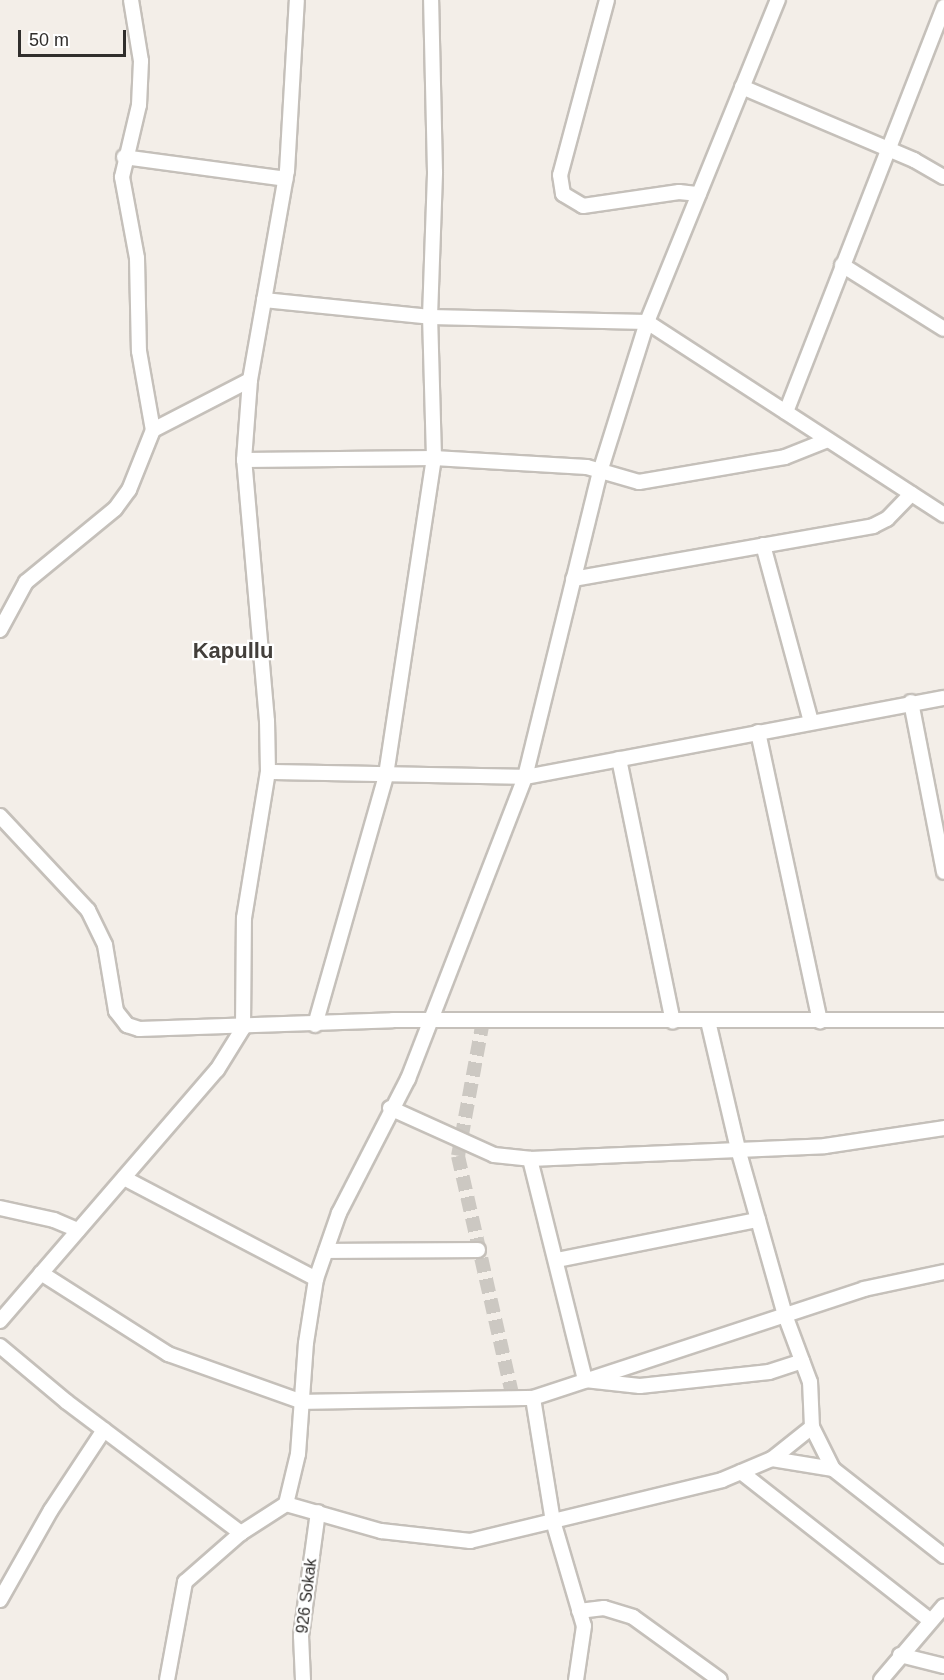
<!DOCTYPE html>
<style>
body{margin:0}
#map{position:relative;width:944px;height:1680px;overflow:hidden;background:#f3eee8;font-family:Helvetica,sans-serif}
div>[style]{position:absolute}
.minor-tunnel>*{height:14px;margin-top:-7px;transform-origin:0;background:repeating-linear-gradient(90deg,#ccc8c2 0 14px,transparent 0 21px)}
.roads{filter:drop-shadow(2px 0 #c5c0ba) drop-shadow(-2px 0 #c5c0ba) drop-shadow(0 2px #c5c0ba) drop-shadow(0 -2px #c5c0ba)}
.minor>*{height:14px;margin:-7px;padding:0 7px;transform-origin:7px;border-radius:7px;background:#fff}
span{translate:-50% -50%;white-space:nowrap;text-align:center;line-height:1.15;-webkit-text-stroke:4.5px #fff;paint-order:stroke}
.street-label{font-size:16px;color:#302e2c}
.district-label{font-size:22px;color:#433f3b;font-weight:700}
.scale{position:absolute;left:18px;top:30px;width:108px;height:27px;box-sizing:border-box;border:3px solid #302e2c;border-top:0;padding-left:8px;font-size:18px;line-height:21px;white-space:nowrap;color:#302e2c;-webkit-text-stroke:4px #fff;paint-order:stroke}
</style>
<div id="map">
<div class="minor-tunnel">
<div style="left:483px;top:1021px;width:137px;rotate:100.5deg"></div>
<div style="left:458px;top:1156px;width:249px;rotate:77.2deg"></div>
</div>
<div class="roads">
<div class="minor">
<div style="left:131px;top:0;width:62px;rotate:80.7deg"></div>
<div style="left:141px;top:61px;width:44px;rotate:92.6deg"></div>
<div style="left:139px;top:105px;width:74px;rotate:103.3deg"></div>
<div style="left:122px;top:177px;width:82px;rotate:79.5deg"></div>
<div style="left:137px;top:258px;width:93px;rotate:88.8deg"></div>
<div style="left:139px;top:351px;width:80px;rotate:80deg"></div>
<div style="left:607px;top:0;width:181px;rotate:105deg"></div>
<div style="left:560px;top:175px;width:19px;rotate:81deg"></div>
<div style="left:563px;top:194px;width:23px;rotate:31deg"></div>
<div style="left:583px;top:206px;width:97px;rotate:-8.3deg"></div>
<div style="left:679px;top:192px;width:20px;rotate:6deg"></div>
<div style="left:742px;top:87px;width:187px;rotate:23deg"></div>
<div style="left:914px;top:160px;width:34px;rotate:30deg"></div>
<div style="left:124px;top:157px;width:163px;rotate:7.7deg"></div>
<div style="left:842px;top:265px;width:120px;rotate:32.1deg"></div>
<div style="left:264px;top:300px;width:167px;rotate:5.8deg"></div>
<div style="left:430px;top:317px;width:217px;rotate:1.3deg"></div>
<div style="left:647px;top:322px;width:354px;rotate:33deg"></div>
<div style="left:786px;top:412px;width:435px;rotate:-68.7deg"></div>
<div style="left:244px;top:460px;width:190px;rotate:-0.6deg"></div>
<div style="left:434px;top:458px;width:153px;rotate:3.4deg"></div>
<div style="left:587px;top:467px;width:54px;rotate:16.1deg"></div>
<div style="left:639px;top:482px;width:148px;rotate:-9.7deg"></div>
<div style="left:785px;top:457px;width:46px;rotate:-21.6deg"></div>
<div style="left:763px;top:545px;width:183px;rotate:74.8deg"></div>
<div style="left:573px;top:579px;width:305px;rotate:-10deg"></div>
<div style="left:873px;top:526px;width:16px;rotate:-27deg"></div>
<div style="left:887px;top:519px;width:35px;rotate:-46deg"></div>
<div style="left:0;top:630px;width:55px;rotate:-61.6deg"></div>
<div style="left:26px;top:582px;width:115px;rotate:-39.4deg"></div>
<div style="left:115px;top:509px;width:24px;rotate:-54deg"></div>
<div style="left:129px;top:490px;width:65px;rotate:-68.2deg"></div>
<div style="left:153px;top:430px;width:109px;rotate:-27.3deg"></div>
<div style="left:250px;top:380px;width:212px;rotate:-80deg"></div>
<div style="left:287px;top:171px;width:171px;rotate:-86.7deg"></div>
<div style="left:911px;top:702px;width:173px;rotate:79deg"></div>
<div style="left:758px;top:732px;width:296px;rotate:77.9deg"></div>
<div style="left:619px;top:759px;width:268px;rotate:78.4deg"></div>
<div style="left:268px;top:772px;width:257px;rotate:1.1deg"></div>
<div style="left:525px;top:777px;width:426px;rotate:-10.7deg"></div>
<div style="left:0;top:816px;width:129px;rotate:46.9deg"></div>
<div style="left:88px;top:910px;width:39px;rotate:64deg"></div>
<div style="left:105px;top:945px;width:67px;rotate:80.5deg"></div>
<div style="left:116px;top:1011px;width:18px;rotate:52deg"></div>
<div style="left:127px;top:1025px;width:13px;rotate:18deg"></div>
<div style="left:139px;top:1029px;width:254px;rotate:-2deg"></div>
<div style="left:393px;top:1020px;width:551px"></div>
<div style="left:315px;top:1025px;width:260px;rotate:-74.1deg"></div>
<div style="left:386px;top:775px;width:321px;rotate:-81.4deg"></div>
<div style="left:434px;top:458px;width:141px;rotate:-91.6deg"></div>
<div style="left:430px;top:317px;width:145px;rotate:-88deg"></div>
<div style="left:435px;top:172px;width:172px;rotate:-91.3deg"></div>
<div style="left:390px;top:1108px;width:114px;rotate:24.3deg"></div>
<div style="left:494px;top:1155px;width:36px;rotate:6deg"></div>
<div style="left:530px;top:1159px;width:295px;rotate:-2.5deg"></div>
<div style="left:825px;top:1146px;width:120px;rotate:-8.6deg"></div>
<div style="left:530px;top:1159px;width:228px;rotate:76deg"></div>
<div style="left:585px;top:1380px;width:55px;rotate:6.2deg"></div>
<div style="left:640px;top:1386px;width:130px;rotate:-6.2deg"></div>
<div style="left:769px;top:1372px;width:35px;rotate:-18deg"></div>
<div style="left:124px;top:1178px;width:217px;rotate:27.7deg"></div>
<div style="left:0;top:1208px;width:55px;rotate:12.5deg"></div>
<div style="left:54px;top:1220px;width:26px;rotate:23deg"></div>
<div style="left:326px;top:1251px;width:152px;rotate:-0.4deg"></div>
<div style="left:557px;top:1260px;width:205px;rotate:-11.3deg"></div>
<div style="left:41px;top:1273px;width:151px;rotate:32.5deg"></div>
<div style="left:168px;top:1354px;width:143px;rotate:19.6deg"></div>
<div style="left:303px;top:1402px;width:230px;rotate:-1deg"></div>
<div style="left:533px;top:1398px;width:348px;rotate:-18.2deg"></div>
<div style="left:864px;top:1289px;width:82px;rotate:-12deg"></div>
<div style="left:0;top:1321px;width:332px;rotate:-49.2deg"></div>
<div style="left:217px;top:1070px;width:49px;rotate:-58.2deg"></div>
<div style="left:243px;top:1028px;width:110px;rotate:-89.5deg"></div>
<div style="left:244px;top:918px;width:148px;rotate:-80.7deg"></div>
<div style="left:268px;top:772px;width:51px;rotate:-91.1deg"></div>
<div style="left:267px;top:721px;width:262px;rotate:-95deg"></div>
<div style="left:244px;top:460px;width:80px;rotate:-85.7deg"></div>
<div style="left:0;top:1346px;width:87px;rotate:39.9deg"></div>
<div style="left:67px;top:1402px;width:218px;rotate:37deg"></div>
<div style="left:533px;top:1398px;width:125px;rotate:80.8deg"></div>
<div style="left:553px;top:1521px;width:174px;rotate:-13.6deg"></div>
<div style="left:722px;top:1480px;width:54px;rotate:-22.8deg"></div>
<div style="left:772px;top:1459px;width:51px;rotate:-38.7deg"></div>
<div style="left:812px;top:1427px;width:45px;rotate:-92.5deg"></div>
<div style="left:810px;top:1382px;width:72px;rotate:-110.5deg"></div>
<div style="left:785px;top:1315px;width:173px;rotate:-105.8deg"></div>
<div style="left:738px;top:1149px;width:131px;rotate:-103.2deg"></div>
<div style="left:812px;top:1427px;width:47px;rotate:63.4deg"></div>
<div style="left:772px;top:1459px;width:62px;rotate:9.3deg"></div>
<div style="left:833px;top:1469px;width:141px;rotate:38.1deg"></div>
<div style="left:741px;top:1472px;width:241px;rotate:38.1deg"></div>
<div style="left:286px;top:1504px;width:99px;rotate:15.9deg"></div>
<div style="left:381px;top:1531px;width:90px;rotate:6.4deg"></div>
<div style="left:470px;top:1541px;width:85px;rotate:-13.5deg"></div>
<div style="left:553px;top:1521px;width:109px;rotate:73.6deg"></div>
<div style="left:584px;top:1626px;width:55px;rotate:98.4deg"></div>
<div style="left:0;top:1600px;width:103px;rotate:-60.5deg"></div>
<div style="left:51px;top:1510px;width:96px;rotate:-56.5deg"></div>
<div style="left:579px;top:1611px;width:25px;rotate:-7deg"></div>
<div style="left:604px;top:1608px;width:30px;rotate:17deg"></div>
<div style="left:633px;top:1617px;width:107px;rotate:35.9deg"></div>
<div style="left:900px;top:1655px;width:45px;rotate:14deg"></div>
<div style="left:167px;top:1680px;width:100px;rotate:-79.6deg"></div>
<div style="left:185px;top:1582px;width:74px;rotate:-41.2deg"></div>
<div style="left:241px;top:1533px;width:54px;rotate:-32.8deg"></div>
<div style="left:286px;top:1504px;width:51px;rotate:-76.5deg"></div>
<div style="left:298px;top:1454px;width:111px;rotate:-85.9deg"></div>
<div style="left:306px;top:1343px;width:65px;rotate:-81.1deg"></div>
<div style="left:316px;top:1279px;width:70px;rotate:-70.8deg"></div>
<div style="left:339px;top:1213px;width:151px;rotate:-62.8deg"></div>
<div style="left:408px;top:1079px;width:324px;rotate:-68.8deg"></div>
<div style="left:525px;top:777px;width:314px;rotate:-76.2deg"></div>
<div style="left:600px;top:472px;width:157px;rotate:-72.6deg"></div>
<div style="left:647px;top:322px;width:348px;rotate:-67.9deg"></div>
<div style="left:303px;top:1680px;width:44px;rotate:-92.6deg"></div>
<div style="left:301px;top:1636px;width:125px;rotate:-82.2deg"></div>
<div style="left:881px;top:1680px;width:97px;rotate:-49.6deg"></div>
</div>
</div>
<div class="street-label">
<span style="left:307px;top:1596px;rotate:-83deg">926 Sokak</span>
</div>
<div class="district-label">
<span style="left:233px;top:651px">Kapullu</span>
</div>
<div class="scale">50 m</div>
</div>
